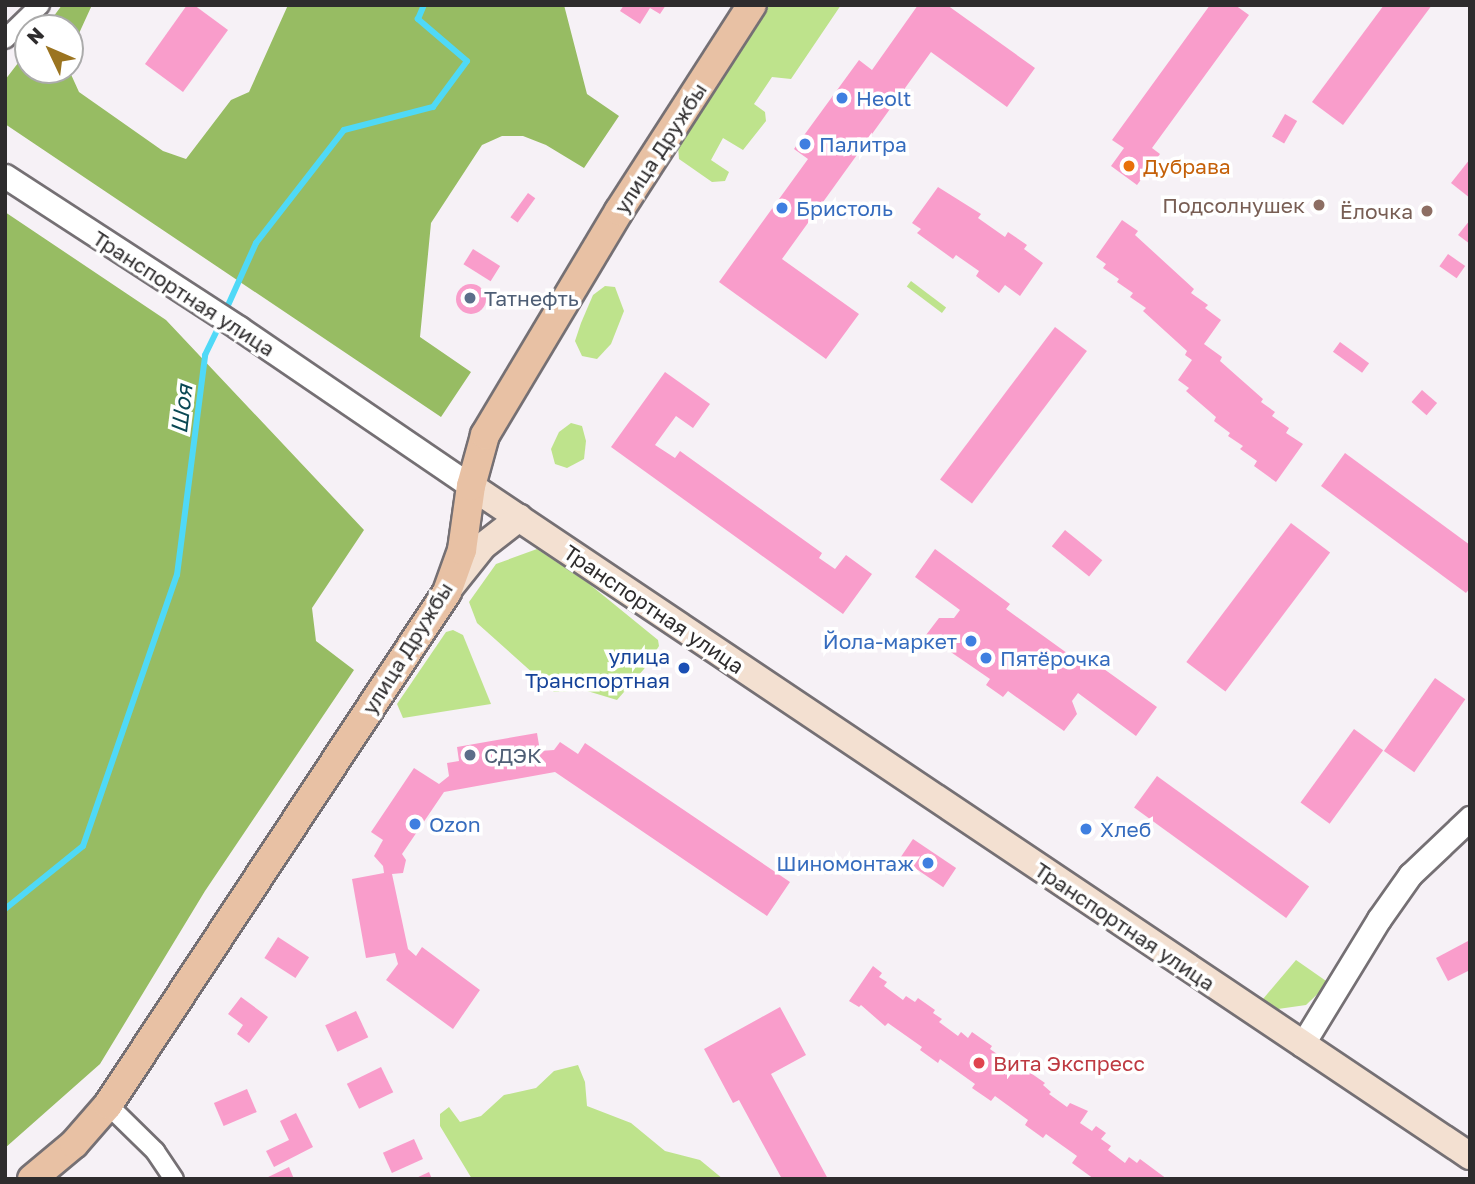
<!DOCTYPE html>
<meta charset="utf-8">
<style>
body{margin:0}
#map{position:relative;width:1475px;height:1184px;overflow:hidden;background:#f6f1f6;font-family:"Golos Text",sans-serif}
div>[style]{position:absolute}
.green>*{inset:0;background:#bee38c;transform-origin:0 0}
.forest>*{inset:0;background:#97bc63}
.stream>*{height:6px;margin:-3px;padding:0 3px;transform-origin:3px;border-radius:3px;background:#4fd9f7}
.building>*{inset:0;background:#f99dcb;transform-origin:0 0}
.round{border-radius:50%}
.roads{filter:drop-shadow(2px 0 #757074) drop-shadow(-2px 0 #757074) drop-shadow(0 2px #757074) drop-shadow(0 -2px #757074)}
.minor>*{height:18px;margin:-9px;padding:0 9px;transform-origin:9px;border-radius:9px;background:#fff}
.tertiary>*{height:23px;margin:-11.5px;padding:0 11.5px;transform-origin:11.5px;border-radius:11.5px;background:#fff}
.secondary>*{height:26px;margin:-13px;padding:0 13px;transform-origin:13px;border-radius:13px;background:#f3e0d1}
.primary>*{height:28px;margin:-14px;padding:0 14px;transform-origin:14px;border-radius:14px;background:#e8c1a4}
.dots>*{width:19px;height:19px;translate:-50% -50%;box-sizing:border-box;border:4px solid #fff;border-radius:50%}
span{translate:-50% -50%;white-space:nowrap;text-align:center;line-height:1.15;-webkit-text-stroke:7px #fff;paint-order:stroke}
.shop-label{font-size:21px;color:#366cbe}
.left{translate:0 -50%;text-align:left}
.right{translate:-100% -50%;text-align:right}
.street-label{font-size:21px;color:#2e2c2d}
.food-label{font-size:21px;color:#c56008}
.education-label{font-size:21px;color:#785e54}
.service-label{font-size:21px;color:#4e5e75}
.transit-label{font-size:21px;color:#164399}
.health-label{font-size:21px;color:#be3a42}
.water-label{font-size:23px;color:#0a4854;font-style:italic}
.frame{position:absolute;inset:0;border:7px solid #2e2c2d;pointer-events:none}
.north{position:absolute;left:14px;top:14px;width:70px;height:70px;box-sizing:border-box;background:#fff;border:2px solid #ababab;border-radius:50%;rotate:314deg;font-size:19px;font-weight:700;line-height:28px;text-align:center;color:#2e2c2d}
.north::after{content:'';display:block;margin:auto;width:24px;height:32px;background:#9b7420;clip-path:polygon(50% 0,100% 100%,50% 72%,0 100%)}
</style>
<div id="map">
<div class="green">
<div style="clip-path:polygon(769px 5px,841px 5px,791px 79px,772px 77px,754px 104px,765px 112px,766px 121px,743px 150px,723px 138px,711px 160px,729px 172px,725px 181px,712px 182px,679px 159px,678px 146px)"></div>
<div style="left:911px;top:281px;width:44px;height:7px;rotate:37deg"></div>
<div style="clip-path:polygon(605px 286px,615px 287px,624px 311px,611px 344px,597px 359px,582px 356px,575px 341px,581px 323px,593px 295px)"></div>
<div style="clip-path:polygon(571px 423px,582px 426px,586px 441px,584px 459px,567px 468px,555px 464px,551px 449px,559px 432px)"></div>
<div style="clip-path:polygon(537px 549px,588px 583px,658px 640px,659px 646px,644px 669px,617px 700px,584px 690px,554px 692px,477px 623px,469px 602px,496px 564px)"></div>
<div style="clip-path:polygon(453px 630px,463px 635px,491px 704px,403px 718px,397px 704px,446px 632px)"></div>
<div style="clip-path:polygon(1296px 960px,1329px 983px,1306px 1005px,1278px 1009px,1263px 999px)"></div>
<div style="clip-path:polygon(578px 1065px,585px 1082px,587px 1106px,631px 1123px,665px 1151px,700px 1160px,723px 1179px,472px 1179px,440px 1126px,440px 1114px,449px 1107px,460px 1122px,481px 1116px,504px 1095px,536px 1088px,554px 1071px)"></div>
</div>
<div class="forest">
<div style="clip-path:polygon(62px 5px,92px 5px,70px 53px,70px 28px,45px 28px)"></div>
<div style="clip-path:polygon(288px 5px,564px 5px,587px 94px,619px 116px,584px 168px,546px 145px,523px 136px,502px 136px,482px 145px,431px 223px,420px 337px,471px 372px,441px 417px,5px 124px,5px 80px,28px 50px,28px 70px,69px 70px,79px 92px,163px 151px,186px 159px,231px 100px,249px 92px)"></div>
<div style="clip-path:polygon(5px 212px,166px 320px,364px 530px,312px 608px,316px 641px,354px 670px,205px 891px,100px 1064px,5px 1148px)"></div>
</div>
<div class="stream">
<div style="left:225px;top:312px;width:76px;rotate:-65.8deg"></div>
<div style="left:256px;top:243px;width:143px;rotate:-52.1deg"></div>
<div style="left:344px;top:130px;width:92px;rotate:-14.5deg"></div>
<div style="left:433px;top:107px;width:57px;rotate:-53.5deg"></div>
<div style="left:467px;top:61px;width:65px;rotate:-139.4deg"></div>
<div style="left:418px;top:19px;width:15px;rotate:-67deg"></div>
<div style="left:5px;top:909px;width:100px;rotate:-38.9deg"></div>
<div style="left:83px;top:846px;width:287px;rotate:-70.9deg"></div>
<div style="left:177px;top:575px;width:222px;rotate:-82.7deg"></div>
<div style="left:205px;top:355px;width:37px;rotate:-64deg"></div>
</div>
<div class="building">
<div style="clip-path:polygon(187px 5px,194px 5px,228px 30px,183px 92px,145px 64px)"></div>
<div style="clip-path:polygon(624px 5px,666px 5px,660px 14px,650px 8px,640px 24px,620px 11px)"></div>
<div style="clip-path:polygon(918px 5px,947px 5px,1035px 68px,1007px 107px,931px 52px,782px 259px,859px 314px,826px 359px,719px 282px,808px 159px,794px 149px,859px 60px,872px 70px)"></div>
<div style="clip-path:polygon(1210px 5px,1235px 5px,1249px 15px,1152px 148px,1160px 154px,1137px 185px,1111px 166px,1124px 148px,1112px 140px)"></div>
<div style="clip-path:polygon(1384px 5px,1432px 5px,1343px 125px,1312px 102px)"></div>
<div style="left:1285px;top:114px;width:14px;height:26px;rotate:30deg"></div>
<div style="clip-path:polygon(1470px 159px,1470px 198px,1451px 183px)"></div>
<div style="clip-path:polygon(938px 187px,981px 214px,978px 218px,1005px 237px,1008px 232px,1027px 245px,1024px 249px,1043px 263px,1020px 296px,1005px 285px,999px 293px,976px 276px,979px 271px,956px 255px,953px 259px,917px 233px,921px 229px,912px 223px)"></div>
<div style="left:528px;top:193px;width:9px;height:30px;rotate:36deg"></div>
<div style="clip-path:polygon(1122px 220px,1138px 231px,1135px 235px,1194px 289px,1191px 293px,1208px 305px,1205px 308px,1221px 320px,1204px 344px,1222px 357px,1220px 361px,1263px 399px,1261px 402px,1275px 412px,1272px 416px,1289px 428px,1286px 433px,1303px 444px,1276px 482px,1254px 466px,1257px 461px,1240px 449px,1243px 446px,1228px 436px,1230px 433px,1214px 421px,1216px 417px,1186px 391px,1189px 388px,1178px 380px,1192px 360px,1185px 355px,1187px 351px,1143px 311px,1146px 308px,1130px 297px,1133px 293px,1117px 282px,1119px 279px,1103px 268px,1106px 264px,1096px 257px)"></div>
<div style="clip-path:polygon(1470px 220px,1470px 244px,1458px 235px)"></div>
<div style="left:473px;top:249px;width:32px;height:18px;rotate:32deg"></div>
<div style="left:1448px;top:254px;width:21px;height:15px;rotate:35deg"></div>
<div class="round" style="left:456px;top:284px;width:30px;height:30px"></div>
<div style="left:1055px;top:327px;width:40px;height:191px;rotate:37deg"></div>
<div style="left:1340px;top:342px;width:36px;height:12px;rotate:36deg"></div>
<div style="clip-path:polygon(665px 372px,710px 404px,693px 428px,676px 416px,655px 445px,675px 458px,680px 451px,822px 553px,819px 558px,835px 569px,846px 555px,872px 574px,843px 614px,611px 447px)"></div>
<div style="left:1422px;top:390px;width:20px;height:16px;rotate:41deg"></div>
<div style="clip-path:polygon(1345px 453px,1470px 545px,1470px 588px,1466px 593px,1321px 486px)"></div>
<div style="left:1291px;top:523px;width:49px;height:174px;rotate:37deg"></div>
<div style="left:1065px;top:530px;width:48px;height:21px;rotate:39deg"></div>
<div style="clip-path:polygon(935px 549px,1010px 604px,1006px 609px,1078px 661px,1083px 654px,1157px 707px,1136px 736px,1078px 693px,1072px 701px,1077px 714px,1064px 731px,1008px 691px,1003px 697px,986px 685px,990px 679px,926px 635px,939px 618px,954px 618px,960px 610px,915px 577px)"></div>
<div style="left:1435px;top:678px;width:37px;height:89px;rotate:35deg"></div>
<div style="left:1354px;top:729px;width:36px;height:91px;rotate:36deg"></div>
<div style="clip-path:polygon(537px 733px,540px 751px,554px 750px,560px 742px,578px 754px,585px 743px,790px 882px,767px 916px,555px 772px,444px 792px,402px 854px,406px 860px,403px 873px,392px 874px,408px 949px,416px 956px,422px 947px,480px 990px,453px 1029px,386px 980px,398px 964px,395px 953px,366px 958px,352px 879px,384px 873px,383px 866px,374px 856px,383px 840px,371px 832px,414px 768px,439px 784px,449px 776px,447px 763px,459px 761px,457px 747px)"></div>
<div style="left:1157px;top:776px;width:188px;height:39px;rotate:36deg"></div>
<div style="left:913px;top:839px;width:52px;height:23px;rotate:34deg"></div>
<div style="left:278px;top:937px;width:37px;height:25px;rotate:33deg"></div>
<div style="clip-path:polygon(1468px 941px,1470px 970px,1448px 981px,1436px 958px)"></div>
<div style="clip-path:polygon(873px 966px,882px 973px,879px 977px,887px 982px,884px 986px,903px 1000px,906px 996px,915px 1002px,918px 998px,935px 1010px,933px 1013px,942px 1019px,939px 1022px,958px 1036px,961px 1032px,968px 1038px,972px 1032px,992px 1046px,990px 1049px,997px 1054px,993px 1059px,1013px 1073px,1015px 1070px,1021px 1074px,1025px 1069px,1045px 1083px,1043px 1085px,1051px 1092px,1049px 1094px,1067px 1107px,1070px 1103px,1088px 1111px,1080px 1123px,1092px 1131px,1096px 1126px,1106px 1133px,1101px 1139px,1111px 1146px,1108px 1150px,1125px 1163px,1129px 1157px,1137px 1163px,1140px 1159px,1167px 1179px,1094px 1179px,1072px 1163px,1077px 1156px,1046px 1134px,1043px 1138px,1025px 1125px,1028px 1120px,995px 1096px,991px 1101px,972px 1088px,975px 1084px,940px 1059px,938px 1063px,920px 1050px,922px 1047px,888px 1023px,885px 1026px,861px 1005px,859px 1007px,849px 1001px)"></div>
<div style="clip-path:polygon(241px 997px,268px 1017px,249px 1043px,237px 1034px,243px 1025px,228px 1014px)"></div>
<div style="clip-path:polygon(780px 1007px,806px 1055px,771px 1074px,828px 1179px,782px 1179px,739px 1100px,733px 1103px,704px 1049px)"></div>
<div style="left:356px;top:1011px;width:29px;height:34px;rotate:65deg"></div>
<div style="left:381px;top:1067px;width:28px;height:38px;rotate:64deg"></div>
<div style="left:247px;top:1089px;width:25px;height:36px;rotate:67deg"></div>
<div style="clip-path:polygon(296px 1113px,313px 1147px,274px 1167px,266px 1151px,289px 1140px,280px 1121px)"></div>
<div style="left:414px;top:1139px;width:22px;height:34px;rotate:66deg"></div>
<div style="clip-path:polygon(289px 1167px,294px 1179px,264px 1179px)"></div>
<div style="clip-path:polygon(429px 1172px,432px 1179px,414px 1179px)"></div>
</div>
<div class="roads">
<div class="minor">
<div style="left:5px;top:39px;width:49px;rotate:-44.2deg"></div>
<div style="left:108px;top:1105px;width:66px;rotate:44.4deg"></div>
<div style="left:155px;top:1151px;width:34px;rotate:56deg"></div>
</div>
<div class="tertiary">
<div style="left:5px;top:176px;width:279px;rotate:33deg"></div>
<div style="left:239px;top:328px;width:281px;rotate:34.3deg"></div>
<div style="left:1302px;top:1045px;width:148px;rotate:-58.6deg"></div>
<div style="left:1379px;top:919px;width:54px;rotate:-54.8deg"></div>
<div style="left:1410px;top:875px;width:83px;rotate:-43.5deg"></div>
</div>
<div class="secondary">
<div style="left:471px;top:486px;width:1203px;rotate:33.85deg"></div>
<div style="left:452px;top:585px;width:50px;rotate:-51.5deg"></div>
<div style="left:483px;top:546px;width:46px;rotate:-37.9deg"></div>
</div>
<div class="primary">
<div style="left:32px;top:1179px;width:55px;rotate:-39.8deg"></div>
<div style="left:74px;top:1144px;width:52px;rotate:-48.9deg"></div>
<div style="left:108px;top:1105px;width:615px;rotate:-56.54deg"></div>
<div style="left:447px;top:592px;width:45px;rotate:-70.3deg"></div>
<div style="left:462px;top:550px;width:65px;rotate:-82deg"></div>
<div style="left:471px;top:486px;width:53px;rotate:-74.6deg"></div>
<div style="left:485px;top:435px;width:261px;rotate:-59.1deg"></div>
<div style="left:619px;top:211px;width:245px;rotate:-57.2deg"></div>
</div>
</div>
<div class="dots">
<div style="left:842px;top:98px;background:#3f7fe0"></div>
<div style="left:805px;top:144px;background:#3f7fe0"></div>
<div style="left:1129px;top:166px;background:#e8710a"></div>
<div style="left:1319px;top:205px;background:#8d6e63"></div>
<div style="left:782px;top:208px;background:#3f7fe0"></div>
<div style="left:1427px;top:211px;background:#8d6e63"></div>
<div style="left:470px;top:298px;background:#5c6f8a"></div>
<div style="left:971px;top:641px;background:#3f7fe0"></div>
<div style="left:986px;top:658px;background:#3f7fe0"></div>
<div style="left:684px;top:668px;background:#1a4fb4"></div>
<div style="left:470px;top:755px;background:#5c6f8a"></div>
<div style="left:415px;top:824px;background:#3f7fe0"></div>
<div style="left:1086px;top:829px;background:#3f7fe0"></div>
<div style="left:928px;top:863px;background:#3f7fe0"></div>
<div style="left:979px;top:1063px;background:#e0444e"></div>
</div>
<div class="shop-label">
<span class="left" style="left:856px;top:98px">Heolt</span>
<span class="left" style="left:819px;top:144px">Палитра</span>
<span class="left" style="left:796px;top:208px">Бристоль</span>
<span class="right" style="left:957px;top:641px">Йола-маркет</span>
<span class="left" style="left:1000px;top:658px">Пятёрочка</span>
<span class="left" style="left:429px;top:824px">Ozon</span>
<span class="left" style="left:1100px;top:829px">Хлеб</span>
<span class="right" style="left:914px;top:863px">Шиномонтаж</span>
</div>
<div class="street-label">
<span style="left:660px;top:148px;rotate:-57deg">улица Дружбы</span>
<span style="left:184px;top:293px;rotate:33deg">Транспортная улица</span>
<span style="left:654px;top:609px;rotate:34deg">Транспортная улица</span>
<span style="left:407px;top:648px;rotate:-58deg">улица Дружбы</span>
<span style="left:1125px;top:926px;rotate:34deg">Транспортная улица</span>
</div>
<div class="food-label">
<span class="left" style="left:1143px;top:166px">Дубрава</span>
</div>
<div class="education-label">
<span class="right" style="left:1305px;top:205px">Подсолнушек</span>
<span class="right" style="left:1413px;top:211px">Ёлочка</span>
</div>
<div class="service-label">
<span class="left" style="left:484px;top:298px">Татнефть</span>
<span class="left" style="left:484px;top:755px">СДЭК</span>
</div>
<div class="transit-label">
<span class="right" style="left:670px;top:668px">улица<br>Транспортная</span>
</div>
<div class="health-label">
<span class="left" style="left:993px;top:1063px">Вита Экспресс</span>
</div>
<div class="water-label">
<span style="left:181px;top:409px;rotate:-83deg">Шоя</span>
</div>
<div class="frame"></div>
<div class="north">N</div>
</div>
